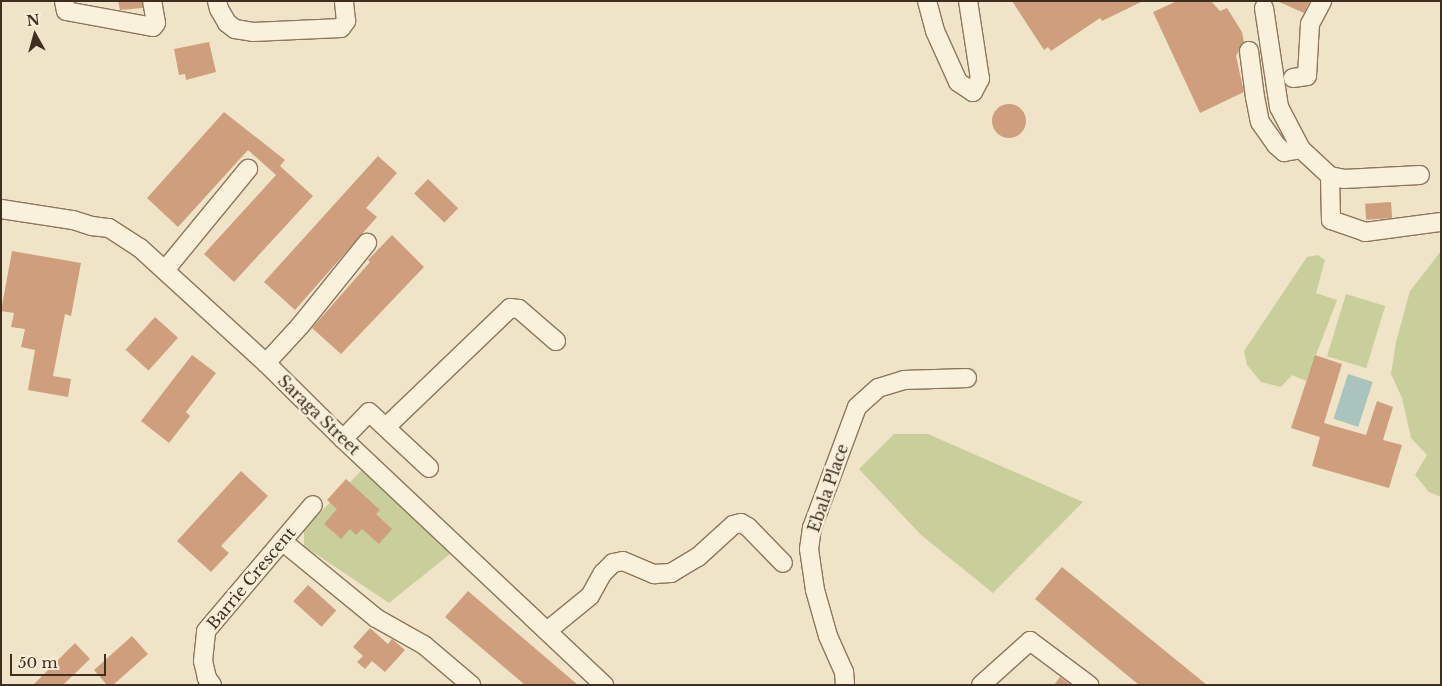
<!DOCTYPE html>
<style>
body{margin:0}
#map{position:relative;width:1442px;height:686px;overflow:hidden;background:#f0e4c8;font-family:"Libre Baskerville",serif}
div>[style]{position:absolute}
.green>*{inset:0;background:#c9cf9b;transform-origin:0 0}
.water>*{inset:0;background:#a9c4bc;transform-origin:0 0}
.building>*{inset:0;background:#cf9f7d;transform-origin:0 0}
.round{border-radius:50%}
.roads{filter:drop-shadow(1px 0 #8d765c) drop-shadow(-1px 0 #8d765c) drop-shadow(0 1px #8d765c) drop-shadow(0 -1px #8d765c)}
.minor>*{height:18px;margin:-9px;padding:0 9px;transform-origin:9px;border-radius:9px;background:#faf1dc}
span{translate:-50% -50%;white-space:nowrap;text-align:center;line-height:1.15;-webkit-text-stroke:5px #f7eed8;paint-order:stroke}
.street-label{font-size:16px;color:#3d2e20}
.frame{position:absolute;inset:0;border:2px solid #3d2e20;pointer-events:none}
.north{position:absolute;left:10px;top:10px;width:50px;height:50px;-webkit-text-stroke:4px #f7eed8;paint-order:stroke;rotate:353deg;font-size:14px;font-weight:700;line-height:20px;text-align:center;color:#3d2e20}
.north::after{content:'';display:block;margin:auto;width:18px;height:22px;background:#3d2e20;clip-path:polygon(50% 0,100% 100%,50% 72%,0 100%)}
.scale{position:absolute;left:10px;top:654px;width:96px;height:22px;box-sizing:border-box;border:2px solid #3d2e20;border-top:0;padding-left:6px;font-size:15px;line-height:18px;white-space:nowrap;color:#3d2e20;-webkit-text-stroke:4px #f7eed8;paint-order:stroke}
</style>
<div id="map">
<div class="green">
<div style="clip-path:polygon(1441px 251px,1441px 497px,1429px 492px,1415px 475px,1427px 455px,1411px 438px,1402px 398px,1391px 374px,1396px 342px,1410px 291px)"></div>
<div style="clip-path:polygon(1318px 255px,1325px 260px,1316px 293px,1337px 300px,1306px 381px,1292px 375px,1281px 387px,1261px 382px,1247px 365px,1244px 351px,1307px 257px)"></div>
<div style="left:1346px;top:294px;width:41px;height:65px;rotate:17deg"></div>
<div style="clip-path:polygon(894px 434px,928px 434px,1083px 502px,993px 593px,921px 535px,859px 469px)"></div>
<div style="clip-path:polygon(362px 470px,450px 554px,389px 603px,304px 546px,304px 529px)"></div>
</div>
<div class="water">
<div style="left:1348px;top:374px;width:26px;height:47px;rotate:18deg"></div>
</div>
<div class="building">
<div style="clip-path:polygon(118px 1px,142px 1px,143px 8px,120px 10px)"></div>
<div style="clip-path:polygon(1012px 1px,1143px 1px,1102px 21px,1100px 18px,1051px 51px,1048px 47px,1044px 50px)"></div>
<div style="clip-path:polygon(1177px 1px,1211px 1px,1220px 11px,1227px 8px,1242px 32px,1244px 42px,1236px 56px,1244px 92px,1200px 113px,1153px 12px)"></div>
<div style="clip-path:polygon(1277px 1px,1310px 1px,1304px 13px)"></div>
<div style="clip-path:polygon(209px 42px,216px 72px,186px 80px,185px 74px,179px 75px,174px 49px)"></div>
<div class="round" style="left:992px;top:104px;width:34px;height:34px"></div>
<div style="clip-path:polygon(224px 112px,285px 160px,280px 166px,313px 196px,234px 282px,204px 254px,276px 175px,248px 150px,178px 227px,147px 198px)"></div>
<div style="clip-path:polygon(378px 156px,397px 173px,366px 208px,377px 217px,295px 310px,264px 282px)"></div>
<div style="left:428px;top:179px;width:42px;height:20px;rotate:44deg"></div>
<div style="left:1391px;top:202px;width:16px;height:26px;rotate:86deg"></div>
<div style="clip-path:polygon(392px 235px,424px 267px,341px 354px,312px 328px,370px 262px,368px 260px)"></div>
<div style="clip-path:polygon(12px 251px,81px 263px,71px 316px,65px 314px,53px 376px,71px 379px,68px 397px,28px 390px,35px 350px,21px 347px,25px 329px,11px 327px,14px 313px,1px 311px)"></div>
<div style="left:155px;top:317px;width:31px;height:44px;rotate:42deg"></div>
<div style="clip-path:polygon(192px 355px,216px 373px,186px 412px,190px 416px,169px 443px,141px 421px)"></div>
<div style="clip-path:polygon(1315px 355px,1342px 364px,1324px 423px,1366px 435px,1377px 401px,1393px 407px,1383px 440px,1402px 445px,1389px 488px,1312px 466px,1320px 437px,1291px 428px)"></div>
<div style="clip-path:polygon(241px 471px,268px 496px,221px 546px,229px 553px,211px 572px,177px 541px)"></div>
<div style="clip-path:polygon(346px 479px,380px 510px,376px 514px,392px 529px,379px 544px,362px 529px,356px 535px,350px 529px,341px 539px,324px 524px,337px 509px,327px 500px)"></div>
<div style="clip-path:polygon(1062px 567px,1207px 685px,1139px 685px,1035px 599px)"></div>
<div style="left:308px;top:585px;width:38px;height:22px;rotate:42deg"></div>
<div style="clip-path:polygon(468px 591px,578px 685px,525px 685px,445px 617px)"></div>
<div style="clip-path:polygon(370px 628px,388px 644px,392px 639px,405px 650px,385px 672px,372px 661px,365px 669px,357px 662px,363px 656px,353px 647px)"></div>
<div style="clip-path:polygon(132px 636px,148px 654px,113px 685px,107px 685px,94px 670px)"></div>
<div style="clip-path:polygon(75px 643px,90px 659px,63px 685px,33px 685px)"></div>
<div style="clip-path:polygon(1060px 677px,1071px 685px,1054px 685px)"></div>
</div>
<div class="roads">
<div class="minor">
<div style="left:64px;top:1px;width:10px;rotate:79deg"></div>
<div style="left:66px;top:11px;width:88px;rotate:10.4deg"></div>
<div style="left:153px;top:27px;width:5px;rotate:-53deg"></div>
<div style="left:156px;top:23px;width:22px;rotate:-100deg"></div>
<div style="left:217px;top:1px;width:8px;rotate:76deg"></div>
<div style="left:219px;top:9px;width:16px;rotate:60deg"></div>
<div style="left:227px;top:23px;width:10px;rotate:37deg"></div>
<div style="left:235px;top:29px;width:18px;rotate:9deg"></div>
<div style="left:253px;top:32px;width:88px;rotate:-2.6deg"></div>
<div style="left:341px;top:28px;width:9px;rotate:-54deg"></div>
<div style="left:346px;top:21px;width:20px;rotate:-96deg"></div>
<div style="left:927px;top:1px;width:31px;rotate:75deg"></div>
<div style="left:935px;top:31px;width:56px;rotate:65.7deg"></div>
<div style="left:958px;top:82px;width:18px;rotate:34deg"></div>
<div style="left:973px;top:92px;width:15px;rotate:-62deg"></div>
<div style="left:980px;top:79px;width:79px;rotate:-98.7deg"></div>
<div style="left:1264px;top:8px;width:100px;rotate:81.4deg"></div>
<div style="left:1279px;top:107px;width:47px;rotate:62.4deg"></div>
<div style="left:1301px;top:149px;width:40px;rotate:43deg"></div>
<div style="left:1330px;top:176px;width:14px;rotate:12deg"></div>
<div style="left:1344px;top:179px;width:76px;rotate:-3deg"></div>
<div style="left:1249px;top:51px;width:46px;rotate:82.6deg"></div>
<div style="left:1255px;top:97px;width:25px;rotate:79deg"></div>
<div style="left:1260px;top:122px;width:28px;rotate:55deg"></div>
<div style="left:1276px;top:145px;width:11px;rotate:41deg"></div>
<div style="left:1284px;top:152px;width:17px;rotate:-10deg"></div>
<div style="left:1293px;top:78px;width:14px;rotate:-8deg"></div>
<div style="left:1307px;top:76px;width:52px;rotate:-86.7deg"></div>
<div style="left:1310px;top:24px;width:26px;rotate:-62deg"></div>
<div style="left:1330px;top:176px;width:44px;rotate:88.7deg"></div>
<div style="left:1331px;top:220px;width:36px;rotate:19deg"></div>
<div style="left:1365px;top:232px;width:77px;rotate:-7.5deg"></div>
<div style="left:1px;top:209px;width:73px;rotate:8.7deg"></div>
<div style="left:73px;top:220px;width:20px;rotate:18deg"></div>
<div style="left:92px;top:226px;width:17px;rotate:7deg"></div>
<div style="left:109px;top:228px;width:37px;rotate:33deg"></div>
<div style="left:140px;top:248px;width:171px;rotate:42.4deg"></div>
<div style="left:266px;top:363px;width:108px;rotate:44.6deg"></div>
<div style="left:343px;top:439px;width:359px;rotate:43.3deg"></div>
<div style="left:165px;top:270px;width:131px;rotate:-50.6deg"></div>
<div style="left:266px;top:363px;width:50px;rotate:-47.4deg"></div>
<div style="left:300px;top:326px;width:107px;rotate:-51.1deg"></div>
<div style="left:386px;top:427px;width:172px;rotate:-43.8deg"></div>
<div style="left:510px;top:308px;width:9px;rotate:6deg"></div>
<div style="left:519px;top:309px;width:49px;rotate:40.9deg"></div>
<div style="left:343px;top:439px;width:37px;rotate:-46deg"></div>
<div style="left:369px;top:412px;width:82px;rotate:43deg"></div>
<div style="left:282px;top:541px;width:122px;rotate:39.3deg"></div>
<div style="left:376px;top:618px;width:55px;rotate:29.4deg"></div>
<div style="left:424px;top:645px;width:62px;rotate:40.4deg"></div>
<div style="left:547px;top:631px;width:55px;rotate:-39.1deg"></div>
<div style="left:590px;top:596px;width:26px;rotate:-61deg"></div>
<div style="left:603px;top:573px;width:14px;rotate:-45deg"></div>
<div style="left:613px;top:563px;width:10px;rotate:-11deg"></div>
<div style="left:623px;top:561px;width:34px;rotate:23deg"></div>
<div style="left:654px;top:574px;width:17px;rotate:-3deg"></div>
<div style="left:671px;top:573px;width:31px;rotate:-31deg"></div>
<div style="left:698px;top:557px;width:47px;rotate:-42.4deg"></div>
<div style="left:733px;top:525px;width:8px;rotate:-14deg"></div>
<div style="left:741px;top:523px;width:8px;rotate:30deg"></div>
<div style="left:748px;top:527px;width:50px;rotate:45.8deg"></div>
<div style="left:212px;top:685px;width:9px;rotate:-126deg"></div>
<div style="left:207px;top:678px;width:17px;rotate:-103deg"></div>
<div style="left:203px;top:661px;width:30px;rotate:-84deg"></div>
<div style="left:206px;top:631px;width:165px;rotate:-49.7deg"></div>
<div style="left:845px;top:685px;width:13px;rotate:-94deg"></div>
<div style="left:844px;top:672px;width:39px;rotate:-114deg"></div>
<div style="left:828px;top:636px;width:48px;rotate:-105.8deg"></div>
<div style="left:815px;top:590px;width:41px;rotate:-98.3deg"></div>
<div style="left:809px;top:549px;width:21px;rotate:-82deg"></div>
<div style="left:812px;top:528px;width:129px;rotate:-69.6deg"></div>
<div style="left:857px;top:407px;width:28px;rotate:-42deg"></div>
<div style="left:878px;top:388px;width:27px;rotate:-17deg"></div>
<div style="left:904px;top:380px;width:63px;rotate:-1.8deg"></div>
<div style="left:981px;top:685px;width:66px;rotate:-41.9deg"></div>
<div style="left:1030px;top:641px;width:74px;rotate:36.7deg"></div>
</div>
</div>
<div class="street-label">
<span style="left:319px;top:415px;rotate:44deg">Saraga Street</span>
<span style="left:828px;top:488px;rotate:-71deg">Ebala Place</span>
<span style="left:251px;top:578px;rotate:-50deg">Barrie Crescent</span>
</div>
<div class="frame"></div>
<div class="north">N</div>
<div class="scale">50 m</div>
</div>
